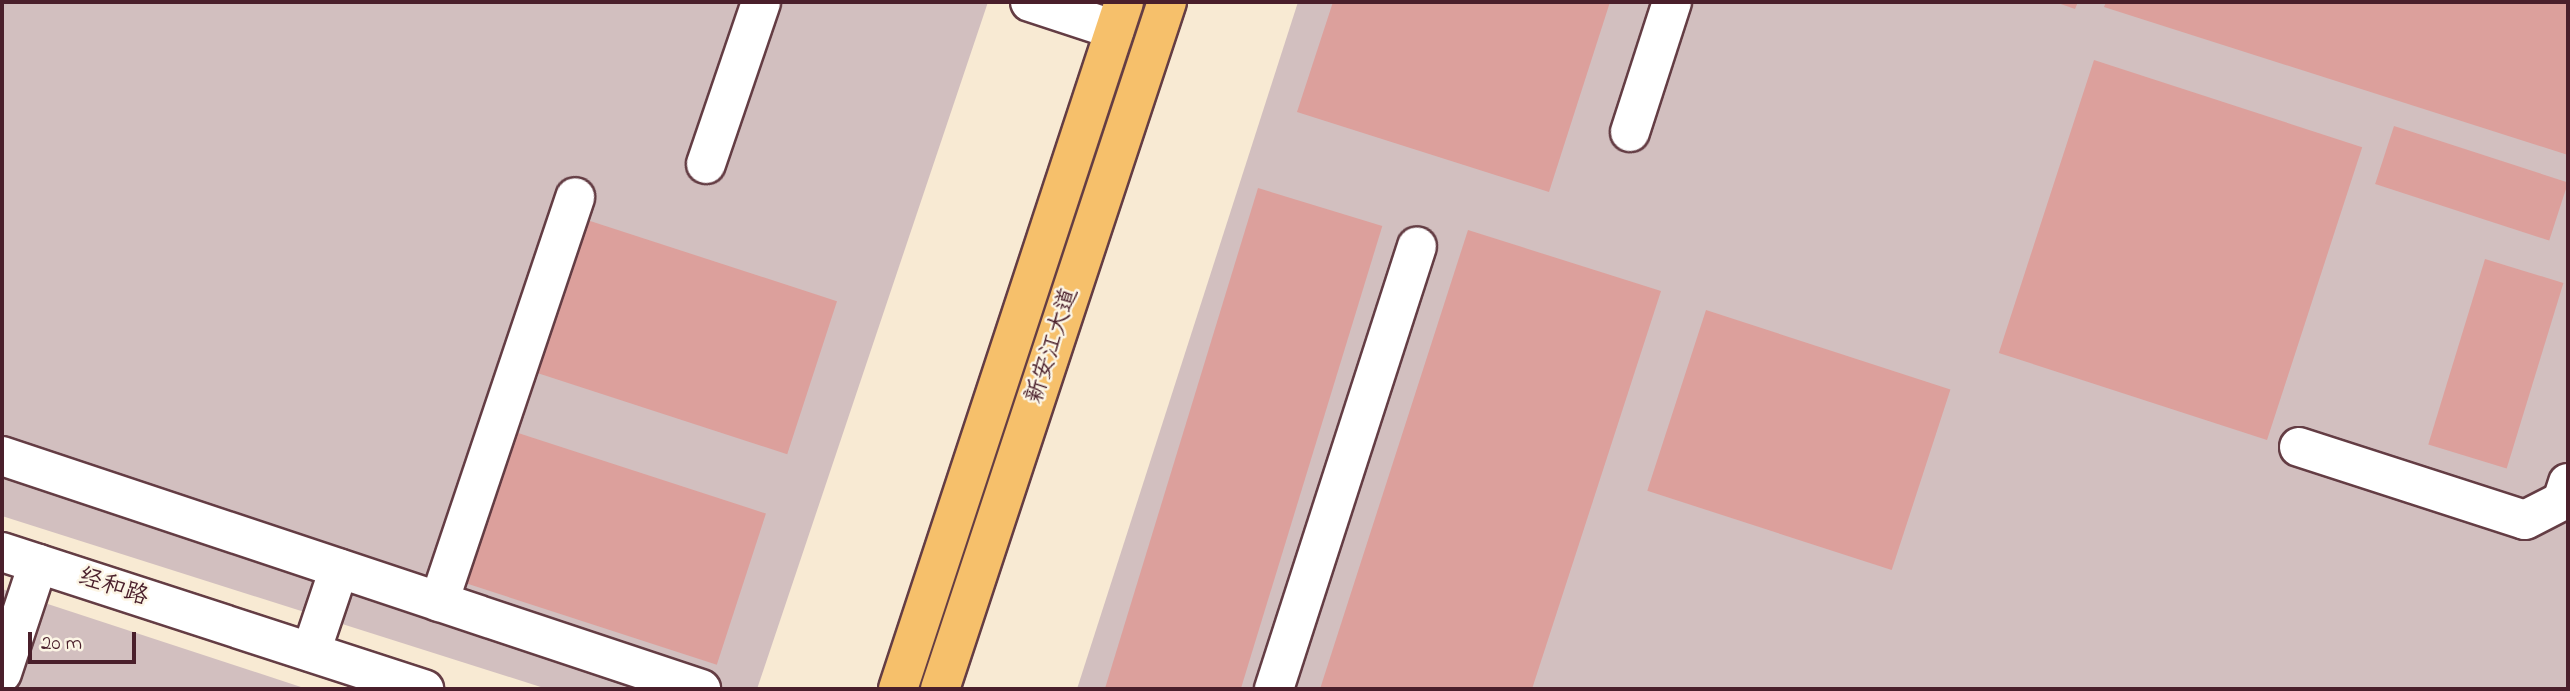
<!DOCTYPE html>
<meta charset="utf-8">
<style>
body{margin:0}
#map{position:relative;width:2570px;height:691px;overflow:hidden;background:#f8ead3;font-family:"Indie Flower","LXGW WenKai TC",sans-serif}
div>[style]{position:absolute}
.industrial>*{inset:0;background:#d2bfbf}
.building>*{inset:0;background:#dca09c;transform-origin:0 0}
.roads{filter:drop-shadow(2px 0 #643d44) drop-shadow(-2px 0 #643d44) drop-shadow(0 2px #643d44) drop-shadow(0 -2px #643d44)}
.minor>*{height:38px;margin:-19px;padding:0 19px;transform-origin:19px;border-radius:19px;background:#fff}
.major>*{height:38px;margin:-19px;padding:0 19px;transform-origin:19px;border-radius:19px;background:#f6c06b}
span{translate:-50% -50%;white-space:nowrap;text-align:center;line-height:1.15;-webkit-text-stroke:5px #fcf5e5;paint-order:stroke}
.street-label{font-size:24px;color:#4a1f2b}
.frame{position:absolute;inset:0;border:4px solid #4a1f2b;pointer-events:none}
.scale{position:absolute;left:28px;top:632px;width:108px;height:32px;box-sizing:border-box;border:4px solid #4a1f2b;border-top:0;padding-left:9px;font-size:21px;line-height:24px;white-space:nowrap;color:#4a1f2b;-webkit-text-stroke:5px #fcf5e5;paint-order:stroke}
</style>
<div id="map">
<div class="industrial">
<div style="clip-path:polygon(2px 2px,988px 2px,757px 689px,547px 689px,2px 516px)"></div>
<div style="clip-path:polygon(1298px 2px,2568px 2px,2568px 689px,1077px 689px)"></div>
<div style="clip-path:polygon(2px 589px,307px 689px,2px 689px)"></div>
</div>
<div class="building">
<div style="clip-path:polygon(1333px 2px,1610px 2px,1549px 192px,1297px 112px)"></div>
<div style="clip-path:polygon(2055px 2px,2078px 2px,2075px 9px)"></div>
<div style="clip-path:polygon(2106px 2px,2568px 2px,2568px 155px,2104px 7px)"></div>
<div style="left:2094px;top:60px;width:282px;height:308px;rotate:18deg"></div>
<div style="left:2394px;top:126px;width:183px;height:61px;rotate:18deg"></div>
<div style="left:1258px;top:188px;width:130px;height:527px;rotate:17deg"></div>
<div style="left:584px;top:219px;width:266px;height:161px;rotate:18deg"></div>
<div style="clip-path:polygon(1468px 230px,1661px 291px,1532px 689px,1320px 689px)"></div>
<div style="left:2485px;top:259px;width:82px;height:194px;rotate:17deg"></div>
<div style="left:1706px;top:310px;width:257px;height:190px;rotate:18deg"></div>
<div style="left:512px;top:431px;width:267px;height:159px;rotate:18deg"></div>
</div>
<div class="roads">
<div class="minor">
<div style="left:1030px;top:2px;width:89px;rotate:18.2deg"></div>
<div style="left:1630px;top:132px;width:137px;rotate:-72.1deg"></div>
<div style="left:706px;top:164px;width:171px;rotate:-71.2deg"></div>
<div style="left:2299px;top:447px;width:237px;rotate:17.9deg"></div>
<div style="left:2525px;top:520px;width:42px;rotate:-27.2deg"></div>
<div style="left:2562px;top:501px;width:19px;rotate:-72deg"></div>
<div style="left:2px;top:456px;width:737px;rotate:18.43deg"></div>
<div style="left:2px;top:552px;width:444px;rotate:18deg"></div>
<div style="left:439px;top:602px;width:427px;rotate:-71.4deg"></div>
<div style="left:311px;top:652px;width:88px;rotate:-71.4deg"></div>
<div style="left:2px;top:673px;width:115px;rotate:-71.7deg"></div>
<div style="left:1274px;top:689px;width:465px;rotate:-72.1deg"></div>
</div>
<div class="major">
<div style="left:898px;top:689px;width:723px;rotate:-71.79deg"></div>
<div style="left:940px;top:689px;width:724px;rotate:-71.72deg"></div>
</div>
</div>
<div class="street-label">
<span style="left:1053px;top:346px;rotate:-72deg">新安江大道</span>
<span style="left:113px;top:588px;rotate:18deg">经和路</span>
</div>
<div class="frame"></div>
<div class="scale">20 m</div>
</div>
